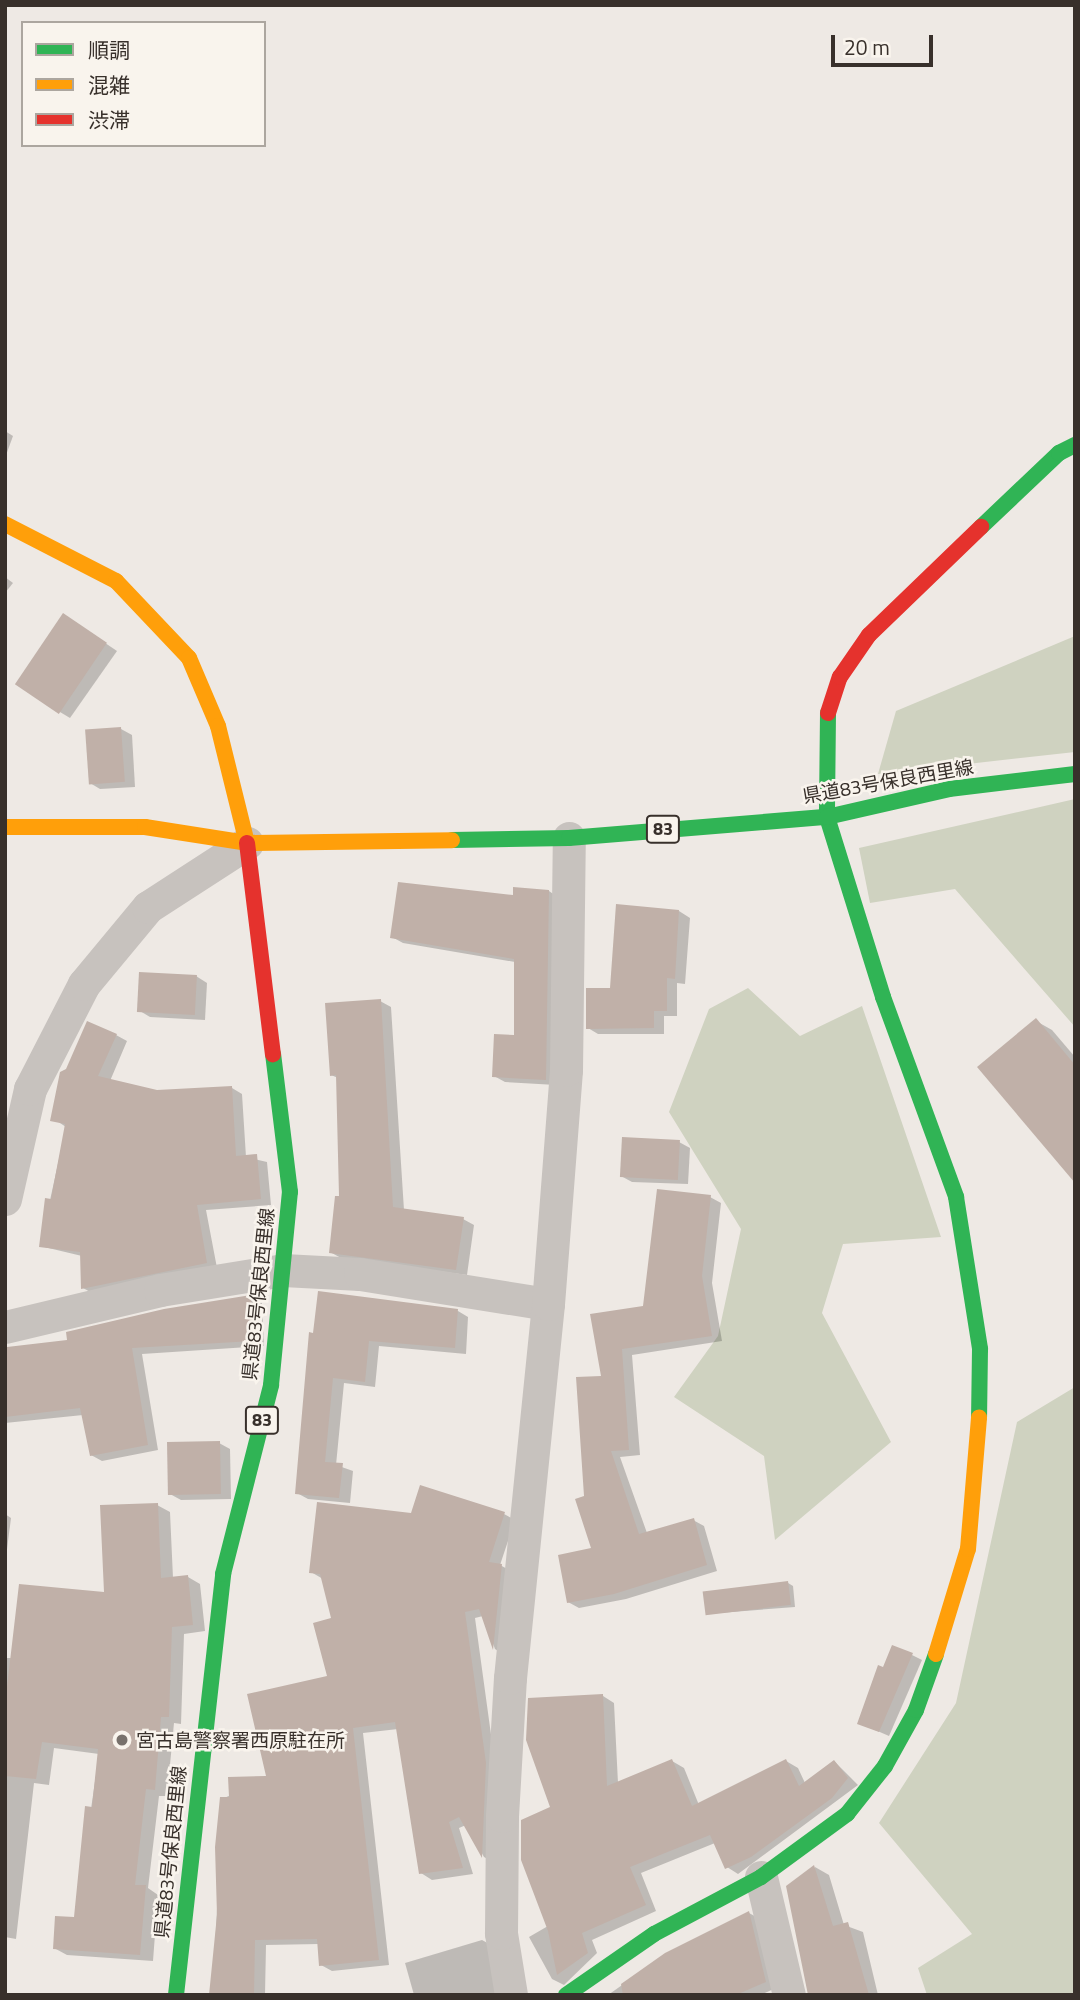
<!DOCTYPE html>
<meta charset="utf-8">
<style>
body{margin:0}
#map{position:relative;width:1080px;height:2000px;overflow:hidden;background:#eee9e4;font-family:"Titillium Web","Noto Sans JP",sans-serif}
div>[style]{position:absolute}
.green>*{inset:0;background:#cfd2c0}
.shadow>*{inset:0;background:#0003}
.building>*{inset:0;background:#c0b0a8;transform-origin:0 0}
.street>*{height:33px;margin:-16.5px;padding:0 16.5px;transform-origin:16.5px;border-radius:16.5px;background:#c7c2be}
.fast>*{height:16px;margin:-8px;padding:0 8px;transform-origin:8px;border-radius:8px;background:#30b455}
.slow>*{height:16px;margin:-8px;padding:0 8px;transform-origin:8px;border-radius:8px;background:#ff9f0a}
.jam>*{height:16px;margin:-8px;padding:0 8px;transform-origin:8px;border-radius:8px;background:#e5322d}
.dots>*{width:19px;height:19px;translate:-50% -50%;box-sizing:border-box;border:4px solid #f9f4ed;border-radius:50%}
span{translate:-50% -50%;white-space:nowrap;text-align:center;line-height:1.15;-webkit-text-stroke:5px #f9f4ed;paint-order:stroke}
.shield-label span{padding:2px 5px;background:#f9f4ed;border:2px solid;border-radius:5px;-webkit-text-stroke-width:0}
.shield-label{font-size:18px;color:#38302b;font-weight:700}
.street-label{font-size:19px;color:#38302b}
.poi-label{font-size:19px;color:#38302b}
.left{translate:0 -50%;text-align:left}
.frame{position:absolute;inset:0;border:7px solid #38302b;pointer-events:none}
.legend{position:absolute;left:21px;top:21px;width:245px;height:126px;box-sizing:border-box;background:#f9f4ed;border:2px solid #aca69f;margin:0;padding:9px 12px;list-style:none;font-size:21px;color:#38302b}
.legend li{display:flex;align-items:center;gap:14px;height:35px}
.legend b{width:35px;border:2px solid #aca69f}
.scale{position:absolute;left:831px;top:35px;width:102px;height:32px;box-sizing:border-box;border:4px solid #38302b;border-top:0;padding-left:9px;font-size:21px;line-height:24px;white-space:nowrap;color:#38302b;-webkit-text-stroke:5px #f9f4ed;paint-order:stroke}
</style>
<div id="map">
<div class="green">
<div style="clip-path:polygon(1075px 636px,1075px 752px,878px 774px,896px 711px)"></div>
<div style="clip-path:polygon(1075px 799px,1075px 1027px,955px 889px,870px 903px,859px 848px)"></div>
<div style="clip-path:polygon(748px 988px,800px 1036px,862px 1006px,941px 1237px,843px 1244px,822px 1313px,891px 1442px,775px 1540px,764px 1456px,674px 1397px,718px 1336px,741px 1229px,669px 1112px,709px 1009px)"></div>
<div style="clip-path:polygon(1075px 1387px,1075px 1995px,927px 1995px,918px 1968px,972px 1934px,879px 1823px,956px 1703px,1017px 1422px)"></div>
</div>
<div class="shadow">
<div style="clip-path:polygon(5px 431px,13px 436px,5px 458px)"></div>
<div style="clip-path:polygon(5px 577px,13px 583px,5px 593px)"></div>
<div style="clip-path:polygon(74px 622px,117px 651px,70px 718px,60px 712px)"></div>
<div style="clip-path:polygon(121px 729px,132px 735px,135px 787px,100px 789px,90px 783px)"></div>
<div style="clip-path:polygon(549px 891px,559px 898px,556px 1085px,505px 1082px,494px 1076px,516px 1037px,515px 962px,403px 943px,392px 937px)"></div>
<div style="clip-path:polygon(679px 911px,690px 918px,685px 984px,677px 983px,677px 1016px,664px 1016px,664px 1034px,598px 1034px,588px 1028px,612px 990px)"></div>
<div style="clip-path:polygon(196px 976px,207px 983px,205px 1020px,150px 1017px,140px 1011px)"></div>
<div style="clip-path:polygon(380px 1001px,391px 1007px,404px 1210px,463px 1219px,474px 1225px,467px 1275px,341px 1258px,330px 1252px,341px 1198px,338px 1078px,331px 1075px)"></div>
<div style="clip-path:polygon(1036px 1021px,1052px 1030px,1075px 1057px,1075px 1181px)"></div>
<div style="clip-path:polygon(116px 1035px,127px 1041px,110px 1081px,157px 1092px,232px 1088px,242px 1094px,246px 1157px,267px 1162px,271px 1205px,206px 1210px,217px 1268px,94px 1294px,83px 1288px,82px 1256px,40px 1246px,66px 1127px,57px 1121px)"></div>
<div style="clip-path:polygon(679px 1142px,690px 1148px,688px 1184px,632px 1182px,621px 1176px)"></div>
<div style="clip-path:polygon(710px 1197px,721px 1203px,712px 1283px,722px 1341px,632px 1355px,640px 1455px,620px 1457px,647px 1533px,693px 1520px,704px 1526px,717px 1571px,626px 1599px,579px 1608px,568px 1602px,594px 1550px,586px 1497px,603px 1377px)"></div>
<div style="clip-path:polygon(251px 1297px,262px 1303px,264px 1346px,142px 1354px,158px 1450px,102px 1461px,91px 1455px,83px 1415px,5px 1423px,5px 1371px,69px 1342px)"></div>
<div style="clip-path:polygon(458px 1311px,468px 1317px,466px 1354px,379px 1346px,375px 1387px,344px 1383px,336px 1465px,353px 1471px,350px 1503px,308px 1499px,297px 1493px,315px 1335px)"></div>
<div style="clip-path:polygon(219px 1443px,230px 1449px,231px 1499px,181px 1500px,170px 1494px)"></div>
<div style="clip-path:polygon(157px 1505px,170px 1512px,173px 1578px,188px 1577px,200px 1584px,205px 1631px,184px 1634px,181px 1724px,174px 1723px,167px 1796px,159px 1796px,148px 1888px,158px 1895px,153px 1961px,67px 1955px,54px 1948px,75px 1919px,99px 1754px,54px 1748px,49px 1785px,34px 1783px,16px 1939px,5px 1937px,5px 1658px,14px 1658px,106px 1594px)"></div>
<div style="clip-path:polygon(5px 1514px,11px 1518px,5px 1565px)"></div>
<div style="clip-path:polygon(504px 1514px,515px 1520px,500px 1565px,513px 1572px,504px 1655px,495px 1649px,483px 1616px,475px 1618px,496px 1771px,493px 1862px,484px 1857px,466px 1825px,459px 1828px,473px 1874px,432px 1880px,421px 1873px,398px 1729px,363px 1733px,389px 1965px,332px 1971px,321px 1965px,319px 1944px,266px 1945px,265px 1995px,213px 1995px,222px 1799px,268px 1778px,329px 1678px,333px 1620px,323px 1579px,311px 1572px,413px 1515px)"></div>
<div style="clip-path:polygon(788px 1583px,793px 1586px,795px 1607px,706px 1614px)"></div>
<div style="clip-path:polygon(912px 1655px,922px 1660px,889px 1736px,859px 1723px,885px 1670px)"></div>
<div style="clip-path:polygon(603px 1696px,614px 1703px,618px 1783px,672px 1761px,684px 1768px,699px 1805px,786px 1761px,798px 1768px,805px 1783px,835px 1762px,858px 1785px,738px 1874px,727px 1867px,715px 1843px,641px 1873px,656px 1911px,592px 1940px,597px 1953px,564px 1985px,552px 1979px,529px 1937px,548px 1926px,552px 1808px)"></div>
<div style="clip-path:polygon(815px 1867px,829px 1875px,844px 1925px,863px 1932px,878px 1995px,809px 1995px)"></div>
<div style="clip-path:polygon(749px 1913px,760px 1919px,776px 1988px,760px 1995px,608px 1995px,666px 1954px)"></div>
<div style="clip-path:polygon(482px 1940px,493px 1946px,501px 1995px,414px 1995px,405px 1963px)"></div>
</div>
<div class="building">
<div style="left:63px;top:613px;width:53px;height:86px;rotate:34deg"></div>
<div style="left:121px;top:727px;width:55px;height:36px;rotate:86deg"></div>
<div style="clip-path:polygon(398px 882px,513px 895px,513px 887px,549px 890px,546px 1080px,492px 1077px,494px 1034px,514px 1035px,514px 959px,390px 938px)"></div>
<div style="clip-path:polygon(616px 904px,679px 910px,675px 979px,667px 978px,667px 1011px,654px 1011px,654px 1028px,586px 1029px,586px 988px,610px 988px)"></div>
<div style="left:139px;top:972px;width:58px;height:40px;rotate:3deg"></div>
<div style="clip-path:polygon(381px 999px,393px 1207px,464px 1217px,456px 1270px,329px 1253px,335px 1196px,339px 1196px,336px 1075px,330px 1076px,325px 1003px)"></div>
<div style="clip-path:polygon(1036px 1018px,1075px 1065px,1075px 1183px,977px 1067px)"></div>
<div style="clip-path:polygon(87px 1021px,117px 1034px,98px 1076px,157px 1090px,232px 1086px,236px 1156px,257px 1154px,261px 1199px,197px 1205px,207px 1263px,81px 1289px,80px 1252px,39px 1247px,45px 1198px,51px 1199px,65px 1124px,50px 1121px,60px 1072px,66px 1069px)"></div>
<div style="left:622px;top:1137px;width:58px;height:40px;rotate:3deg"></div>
<div style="clip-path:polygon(657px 1189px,711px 1195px,702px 1276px,712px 1336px,622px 1349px,629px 1450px,611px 1451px,639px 1534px,694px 1518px,707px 1565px,614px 1594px,567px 1603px,558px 1555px,591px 1548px,575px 1499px,584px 1496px,576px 1377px,601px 1376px,590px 1314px,643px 1306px)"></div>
<div style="clip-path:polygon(318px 1291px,458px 1309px,455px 1348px,369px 1341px,365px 1382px,333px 1378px,325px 1462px,343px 1463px,339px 1498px,295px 1494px,309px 1332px,313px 1333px)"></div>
<div style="clip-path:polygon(251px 1295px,253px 1341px,132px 1348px,148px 1445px,90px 1456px,80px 1408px,5px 1417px,7px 1347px,67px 1340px,66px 1332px,164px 1309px)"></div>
<div style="left:220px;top:1441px;width:53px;height:53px;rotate:89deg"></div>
<div style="clip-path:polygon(420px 1485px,505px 1512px,489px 1562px,502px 1564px,493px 1650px,479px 1609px,465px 1612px,486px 1763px,482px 1858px,459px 1817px,449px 1822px,463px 1868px,419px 1874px,395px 1722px,353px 1728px,379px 1960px,319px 1966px,317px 1939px,255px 1940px,254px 1995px,209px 1995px,217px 1915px,215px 1847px,220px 1797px,229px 1797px,228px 1777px,266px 1776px,247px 1694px,327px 1676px,313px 1623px,331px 1618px,320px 1574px,309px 1573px,317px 1502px,411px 1513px)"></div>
<div style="clip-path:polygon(158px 1503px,161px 1578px,188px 1575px,193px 1625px,172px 1627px,169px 1717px,161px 1717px,155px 1790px,146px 1789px,135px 1885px,146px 1885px,140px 1955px,53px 1949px,55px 1916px,74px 1917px,85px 1806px,92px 1807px,98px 1749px,42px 1742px,36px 1779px,5px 1776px,5px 1704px,19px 1584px,104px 1592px,100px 1505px)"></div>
<div style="left:788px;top:1581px;width:24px;height:86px;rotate:83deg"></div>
<div style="clip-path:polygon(892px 1645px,913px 1653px,879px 1732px,857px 1724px,878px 1665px,883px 1667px)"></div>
<div style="clip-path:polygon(603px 1694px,607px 1786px,672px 1759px,692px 1806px,786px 1759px,799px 1786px,834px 1760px,848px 1778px,832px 1798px,751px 1857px,725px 1869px,710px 1835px,630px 1867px,646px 1905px,582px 1933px,588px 1953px,557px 1975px,548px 1931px,521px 1860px,521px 1820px,550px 1807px,526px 1740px,528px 1698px)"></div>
<div style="clip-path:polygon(814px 1865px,833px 1926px,848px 1922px,869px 1995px,808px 1995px,786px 1886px)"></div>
<div style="clip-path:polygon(749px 1911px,766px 1982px,736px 1995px,623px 1995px,621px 1984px,665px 1953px)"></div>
</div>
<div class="street">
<div style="left:5px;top:1199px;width:113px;rotate:-77.2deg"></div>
<div style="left:30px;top:1089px;width:118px;rotate:-62.8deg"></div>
<div style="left:84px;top:984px;width:100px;rotate:-50.3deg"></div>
<div style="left:148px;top:907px;width:118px;rotate:-32.9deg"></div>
<div style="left:5px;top:1327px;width:159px;rotate:-13.4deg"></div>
<div style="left:160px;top:1290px;width:125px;rotate:-9.2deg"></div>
<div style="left:283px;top:1270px;width:77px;rotate:3deg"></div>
<div style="left:360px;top:1274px;width:190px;rotate:9.1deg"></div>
<div style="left:761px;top:1877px;width:121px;rotate:76.7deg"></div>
<div style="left:511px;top:1995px;width:63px;rotate:-99.2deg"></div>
<div style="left:501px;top:1933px;width:117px;rotate:-89.5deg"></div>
<div style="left:502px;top:1816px;width:138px;rotate:-86.7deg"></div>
<div style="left:510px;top:1678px;width:376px;rotate:-84.2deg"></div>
<div style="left:548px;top:1304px;width:235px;rotate:-85.6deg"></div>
<div style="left:566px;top:1070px;width:232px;rotate:-89.3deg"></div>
</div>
<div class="fast">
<div style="left:981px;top:527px;width:108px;rotate:-43.5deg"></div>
<div style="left:1059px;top:453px;width:18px;rotate:-27deg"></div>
<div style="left:828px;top:713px;width:104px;rotate:90.6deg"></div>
<div style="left:827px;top:817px;width:189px;rotate:72.7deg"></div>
<div style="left:883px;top:997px;width:213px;rotate:69.9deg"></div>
<div style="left:956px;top:1197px;width:154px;rotate:81deg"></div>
<div style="left:980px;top:1349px;width:68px;rotate:90.8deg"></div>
<div style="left:452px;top:840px;width:117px;rotate:-1deg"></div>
<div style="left:569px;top:838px;width:259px;rotate:-4.7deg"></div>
<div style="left:827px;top:817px;width:125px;rotate:-12.9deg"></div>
<div style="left:949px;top:789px;width:127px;rotate:-6.8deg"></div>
<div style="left:176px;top:1995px;width:424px;rotate:-83.6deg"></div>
<div style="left:223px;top:1574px;width:195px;rotate:-75.7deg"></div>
<div style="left:271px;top:1385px;width:194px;rotate:-84.4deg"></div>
<div style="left:290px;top:1192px;width:139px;rotate:-97deg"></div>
<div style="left:566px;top:1995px;width:107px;rotate:-34.7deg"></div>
<div style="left:654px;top:1934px;width:121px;rotate:-28deg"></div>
<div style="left:761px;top:1877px;width:107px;rotate:-36.2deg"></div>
<div style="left:847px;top:1814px;width:61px;rotate:-51.6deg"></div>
<div style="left:885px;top:1766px;width:64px;rotate:-61deg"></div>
<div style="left:916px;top:1710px;width:59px;rotate:-70.3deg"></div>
</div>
<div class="slow">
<div style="left:5px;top:524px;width:125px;rotate:27.2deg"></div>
<div style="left:116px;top:581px;width:106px;rotate:46.5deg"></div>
<div style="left:189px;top:658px;width:74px;rotate:66.9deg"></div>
<div style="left:218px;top:726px;width:121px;rotate:76.1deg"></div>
<div style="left:5px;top:827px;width:140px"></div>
<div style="left:145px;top:827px;width:103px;rotate:8.9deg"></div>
<div style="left:247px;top:843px;width:205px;rotate:-0.8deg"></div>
<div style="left:936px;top:1654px;width:110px;rotate:-73.1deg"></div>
<div style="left:968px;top:1549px;width:132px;rotate:-85.2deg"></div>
</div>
<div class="jam">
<div style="left:828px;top:713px;width:38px;rotate:-72deg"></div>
<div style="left:840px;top:677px;width:51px;rotate:-55.4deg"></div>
<div style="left:869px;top:635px;width:156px;rotate:-44deg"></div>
<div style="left:247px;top:843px;width:213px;rotate:83deg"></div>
</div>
<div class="dots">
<div style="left:122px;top:1740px;background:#78716c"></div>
</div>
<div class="shield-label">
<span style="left:663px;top:829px">83</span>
<span style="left:262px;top:1420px">83</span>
</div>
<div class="street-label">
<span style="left:888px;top:781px;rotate:-10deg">県道83号保良西里線</span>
<span style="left:258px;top:1294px;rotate:-84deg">県道83号保良西里線</span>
<span style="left:170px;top:1852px;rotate:-84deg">県道83号保良西里線</span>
</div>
<div class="poi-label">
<span class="left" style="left:136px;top:1740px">宮古島警察署西原駐在所</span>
</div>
<div class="frame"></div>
<ul class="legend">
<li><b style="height:9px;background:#30b455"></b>順調</li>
<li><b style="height:9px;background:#ff9f0a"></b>混雑</li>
<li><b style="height:9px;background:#e5322d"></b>渋滞</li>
</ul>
<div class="scale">20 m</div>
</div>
